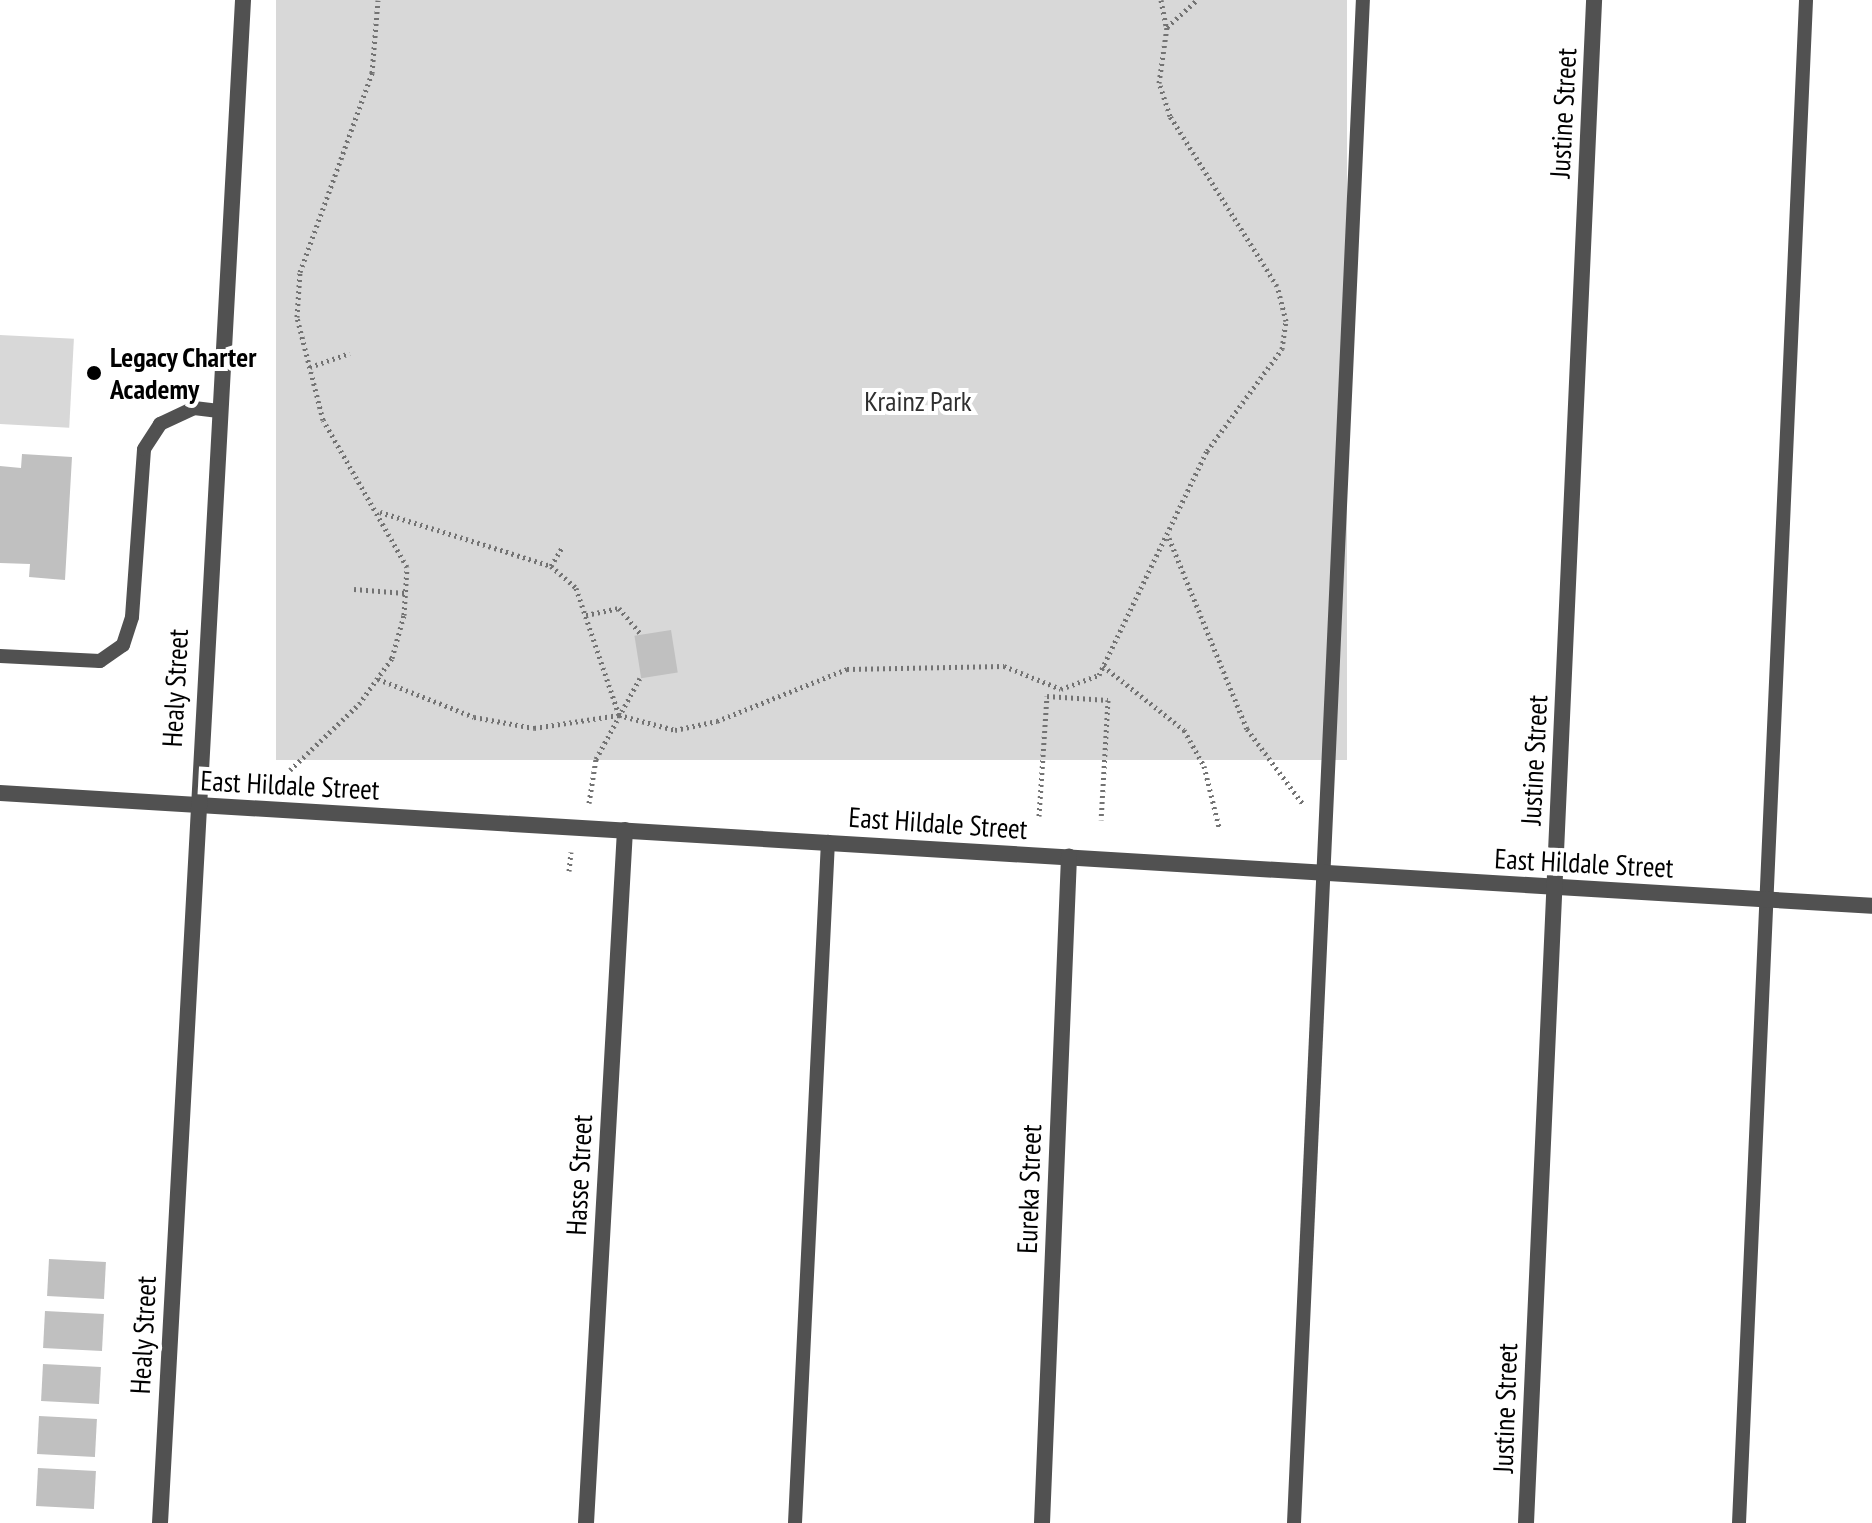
<!DOCTYPE html>
<style>
body{margin:0}
#map{position:relative;width:1872px;height:1523px;overflow:hidden;background:#fff;font-family:"PT Sans Narrow",sans-serif}
div>[style]{position:absolute}
.green>*{inset:0;background:#d8d8d8;transform-origin:0 0}
.building>*{inset:0;background:#c0c0c0;transform-origin:0 0}
.path>*{height:5px;margin-top:-2.5px;transform-origin:0;background:repeating-linear-gradient(90deg,#737373 0 2px,transparent 0 6px)}
.service>*{height:14px;margin:-7px;padding:0 7px;transform-origin:7px;border-radius:7px;background:#515151}
.minor>*{height:16px;margin:-8px;padding:0 8px;transform-origin:8px;border-radius:8px;background:#515151}
.dots>*{width:22px;height:22px;translate:-50% -50%;box-sizing:border-box;border:4px solid #fff;border-radius:50%}
span{translate:-50% -50%;white-space:nowrap;text-align:center;line-height:1.15;-webkit-text-stroke:8px #fff;paint-order:stroke}
.street-label{font-size:28px;color:#000}
.poi-label{font-size:28px;color:#000;font-weight:700}
.left{translate:0 -50%;text-align:left}
.park-label{font-size:28px;color:#2f2f2f}
</style>
<div id="map">
<div class="green">
<div style="left:276px;top:0;width:1071px;height:760px"></div>
<div style="left:0;top:335px;width:74px;height:89px;rotate:3deg"></div>
</div>
<div class="building">
<div style="clip-path:polygon(22px 454px,72px 457px,65px 580px,29px 577px,30px 564px,0 563px,0 466px,21px 468px)"></div>
<div style="left:671px;top:630px;width:43px;height:37px;rotate:81deg"></div>
<div style="left:49px;top:1259px;width:57px;height:37px;rotate:3deg"></div>
<div style="left:45px;top:1311px;width:59px;height:37px;rotate:3deg"></div>
<div style="left:43px;top:1364px;width:58px;height:37px;rotate:3deg"></div>
<div style="left:39px;top:1416px;width:58px;height:38px;rotate:3deg"></div>
<div style="left:38px;top:1468px;width:58px;height:38px;rotate:3deg"></div>
</div>
<div class="path">
<div style="left:1161px;top:0;width:26px;rotate:79deg"></div>
<div style="left:310px;top:367px;width:42px;rotate:-19.3deg"></div>
<div style="left:380px;top:512px;width:179px;rotate:17.5deg"></div>
<div style="left:551px;top:566px;width:33px;rotate:41deg"></div>
<div style="left:576px;top:588px;width:134px;rotate:71.3deg"></div>
<div style="left:1169px;top:538px;width:206px;rotate:67.8deg"></div>
<div style="left:1247px;top:729px;width:94px;rotate:53.3deg"></div>
<div style="left:551px;top:566px;width:23px;rotate:-59deg"></div>
<div style="left:354px;top:589px;width:51px;rotate:4.5deg"></div>
<div style="left:586px;top:615px;width:34px;rotate:-12deg"></div>
<div style="left:619px;top:608px;width:35px;rotate:50deg"></div>
<div style="left:1103px;top:666px;width:103px;rotate:38.3deg"></div>
<div style="left:1184px;top:730px;width:41px;rotate:60.9deg"></div>
<div style="left:1204px;top:766px;width:63px;rotate:76.2deg"></div>
<div style="left:378px;top:679px;width:103px;rotate:21.6deg"></div>
<div style="left:474px;top:717px;width:61px;rotate:10.4deg"></div>
<div style="left:534px;top:728px;width:86px;rotate:-8.7deg"></div>
<div style="left:619px;top:715px;width:58px;rotate:15deg"></div>
<div style="left:675px;top:730px;width:43px;rotate:-12.1deg"></div>
<div style="left:717px;top:721px;width:140px;rotate:-21.8deg"></div>
<div style="left:847px;top:669px;width:157px;rotate:-1.1deg"></div>
<div style="left:1004px;top:666px;width:61px;rotate:22deg"></div>
<div style="left:1061px;top:689px;width:40px;rotate:-20.2deg"></div>
<div style="left:1099px;top:675px;width:249px;rotate:-64.3deg"></div>
<div style="left:1207px;top:451px;width:127px;rotate:-53.7deg"></div>
<div style="left:1282px;top:349px;width:28px;rotate:-82deg"></div>
<div style="left:1286px;top:321px;width:36px;rotate:-104deg"></div>
<div style="left:1277px;top:286px;width:201px;rotate:-122.2deg"></div>
<div style="left:1170px;top:116px;width:35px;rotate:-108deg"></div>
<div style="left:1159px;top:83px;width:57px;rotate:-81.9deg"></div>
<div style="left:1167px;top:27px;width:40px;rotate:-42deg"></div>
<div style="left:290px;top:770px;width:95px;rotate:-43.7deg"></div>
<div style="left:359px;top:704px;width:57px;rotate:-54.3deg"></div>
<div style="left:392px;top:658px;width:45px;rotate:-74.4deg"></div>
<div style="left:404px;top:615px;width:48px;rotate:-86.4deg"></div>
<div style="left:407px;top:567px;width:169px;rotate:-119.7deg"></div>
<div style="left:323px;top:420px;width:106px;rotate:-104.2deg"></div>
<div style="left:297px;top:317px;width:45px;rotate:-86.2deg"></div>
<div style="left:300px;top:272px;width:212px;rotate:-70.1deg"></div>
<div style="left:372px;top:73px;width:73px;rotate:-85.3deg"></div>
<div style="left:589px;top:803px;width:45px;rotate:-81deg"></div>
<div style="left:596px;top:759px;width:92px;rotate:-61.5deg"></div>
<div style="left:1039px;top:816px;width:120px;rotate:-86.2deg"></div>
<div style="left:1047px;top:696px;width:61px;rotate:3.8deg"></div>
<div style="left:1108px;top:700px;width:120px;rotate:93.3deg"></div>
<div style="left:569px;top:871px;width:19px;rotate:-84deg"></div>
</div>
<div class="service">
<div style="left:0;top:656px;width:100px;rotate:2.9deg"></div>
<div style="left:100px;top:661px;width:28px;rotate:-35deg"></div>
<div style="left:123px;top:645px;width:29px;rotate:-72deg"></div>
<div style="left:132px;top:617px;width:168px;rotate:-85.9deg"></div>
<div style="left:144px;top:449px;width:30px;rotate:-57deg"></div>
<div style="left:160px;top:424px;width:38px;rotate:-25deg"></div>
<div style="left:194px;top:408px;width:23px;rotate:7deg"></div>
<div style="left:795px;top:1523px;width:682px;rotate:-87.23deg"></div>
<div style="left:1294px;top:1523px;width:1525px;rotate:-87.41deg"></div>
<div style="left:1739px;top:1523px;width:1524px;rotate:-87.48deg"></div>
</div>
<div class="minor">
<div style="left:0;top:793px;width:1875px;rotate:3.45deg"></div>
<div style="left:160px;top:1523px;width:1525px;rotate:-86.88deg"></div>
<div style="left:586px;top:1523px;width:694px;rotate:-86.78deg"></div>
<div style="left:1042px;top:1523px;width:667px;rotate:-87.68deg"></div>
<div style="left:1526px;top:1523px;width:1525px;rotate:-87.44deg"></div>
</div>
<div class="dots">
<div style="left:94px;top:373px;background:#000"></div>
</div>
<div class="street-label">
<span style="left:1563px;top:113px;rotate:-87deg">Justine Street</span>
<span style="left:175px;top:688px;rotate:-87deg">Healy Street</span>
<span style="left:1534px;top:760px;rotate:-87deg">Justine Street</span>
<span style="left:290px;top:785px;rotate:3deg">East Hildale Street</span>
<span style="left:938px;top:823px;rotate:4deg">East Hildale Street</span>
<span style="left:1584px;top:863px;rotate:3deg">East Hildale Street</span>
<span style="left:579px;top:1175px;rotate:-87deg">Hasse Street</span>
<span style="left:1029px;top:1189px;rotate:-88deg">Eureka Street</span>
<span style="left:143px;top:1335px;rotate:-87deg">Healy Street</span>
<span style="left:1505px;top:1408px;rotate:-88deg">Justine Street</span>
</div>
<div class="poi-label">
<span class="left" style="left:110px;top:373px">Legacy Charter<br>Academy</span>
</div>
<div class="park-label">
<span style="left:918px;top:401px">Krainz Park</span>
</div>
</div>
